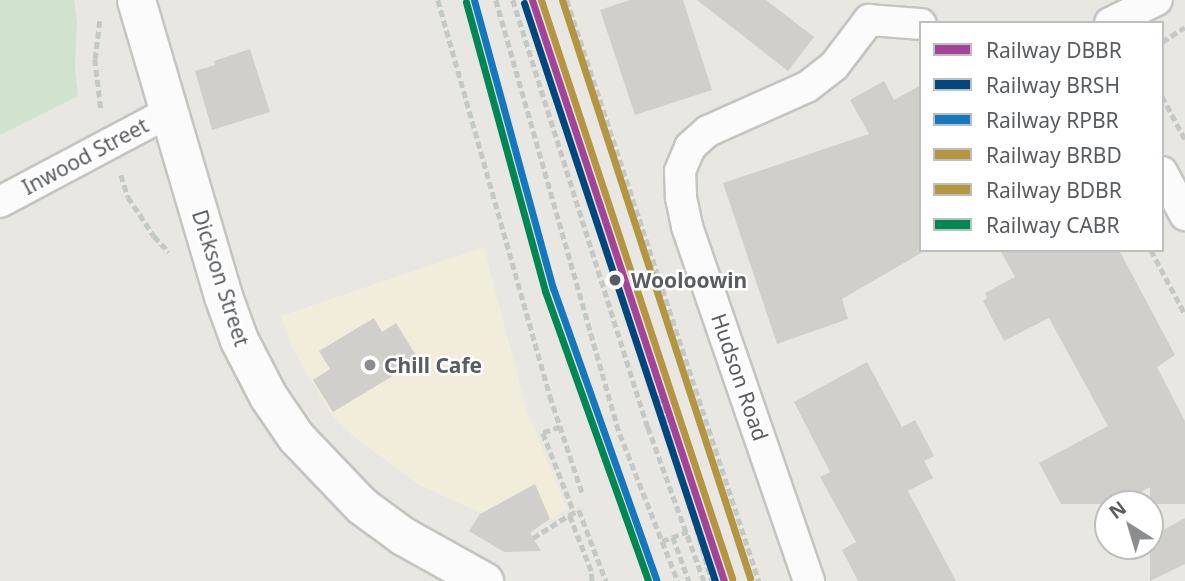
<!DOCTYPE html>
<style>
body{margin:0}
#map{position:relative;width:1185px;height:581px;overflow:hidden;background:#e8e7e2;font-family:"Noto Sans",sans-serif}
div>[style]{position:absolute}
.commercial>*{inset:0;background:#f2ecdb}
.green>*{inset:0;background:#d1e3ce}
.building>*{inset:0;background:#d0cfcc}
.path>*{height:4.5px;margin-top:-2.25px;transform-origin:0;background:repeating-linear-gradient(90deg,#c4c9c5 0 7px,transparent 0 10.5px)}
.roads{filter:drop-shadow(2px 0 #c4c4c3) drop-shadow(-2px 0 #c4c4c3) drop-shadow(0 2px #c4c4c3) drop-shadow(0 -2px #c4c4c3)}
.minor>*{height:30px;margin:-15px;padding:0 15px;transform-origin:15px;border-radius:15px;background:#fcfbfb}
.tertiary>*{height:37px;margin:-18.5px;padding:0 18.5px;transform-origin:18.5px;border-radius:18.5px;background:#fcfbfb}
.rail-1>*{height:7px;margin:-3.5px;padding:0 3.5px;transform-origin:3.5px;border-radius:3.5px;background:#a54399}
.rail-2>*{height:7px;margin:-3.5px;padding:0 3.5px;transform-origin:3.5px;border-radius:3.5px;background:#00467f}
.rail-3>*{height:7px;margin:-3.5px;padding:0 3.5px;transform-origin:3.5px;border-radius:3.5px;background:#1578be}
.rail-4>*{height:7px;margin:-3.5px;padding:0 3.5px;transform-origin:3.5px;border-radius:3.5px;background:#b49540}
.rail-5>*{height:7px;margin:-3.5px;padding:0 3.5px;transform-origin:3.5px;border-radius:3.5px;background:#b49540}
.rail-6>*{height:7px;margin:-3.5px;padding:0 3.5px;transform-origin:3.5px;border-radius:3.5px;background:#008752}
.dots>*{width:19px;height:19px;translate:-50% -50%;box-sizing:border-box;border:4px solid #fff;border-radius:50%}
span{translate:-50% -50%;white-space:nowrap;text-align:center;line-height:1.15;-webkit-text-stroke:5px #fff;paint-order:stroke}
.street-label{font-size:21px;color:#595c60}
.stop-label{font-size:21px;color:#595c60;font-weight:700}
.left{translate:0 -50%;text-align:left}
.poi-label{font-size:21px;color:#595c60;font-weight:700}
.legend{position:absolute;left:919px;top:21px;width:245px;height:231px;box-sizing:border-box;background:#fff;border:2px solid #bdbebf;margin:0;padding:9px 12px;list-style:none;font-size:21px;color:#595c60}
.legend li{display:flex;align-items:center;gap:14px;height:35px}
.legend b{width:35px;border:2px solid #bdbebf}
.north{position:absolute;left:1094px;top:490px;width:70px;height:70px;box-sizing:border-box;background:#fff;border:2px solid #bdbebf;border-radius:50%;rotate:323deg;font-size:19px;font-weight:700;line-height:28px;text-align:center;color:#595c60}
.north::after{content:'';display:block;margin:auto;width:24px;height:32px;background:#8b8d8e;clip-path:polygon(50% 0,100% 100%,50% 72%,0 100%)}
</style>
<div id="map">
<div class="commercial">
<div style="clip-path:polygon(484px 247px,526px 408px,567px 509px,531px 533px,515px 534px,481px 513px,419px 485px,353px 436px,332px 416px,292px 348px,281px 316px)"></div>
</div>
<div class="green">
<div style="clip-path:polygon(0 0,74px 0,77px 22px,75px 69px,78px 96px,0 135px)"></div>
</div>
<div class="building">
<div style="clip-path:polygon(630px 0,683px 0,712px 90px,635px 115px,600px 10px)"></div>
<div style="clip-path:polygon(697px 0,766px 0,814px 37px,788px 71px)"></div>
<div style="clip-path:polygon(250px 49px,270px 112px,212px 130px,195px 71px,215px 65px,214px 61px)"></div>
<div style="clip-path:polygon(884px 81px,894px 100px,921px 85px,921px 253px,842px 299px,848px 319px,777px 344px,723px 183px,869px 134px,850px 100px)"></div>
<div style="clip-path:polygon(1000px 250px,1119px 250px,1175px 355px,1157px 367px,1185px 421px,1185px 504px,1150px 504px,1150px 487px,1119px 504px,1061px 504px,1039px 463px,1108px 426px,1049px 318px,1004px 341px,983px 301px,987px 298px,985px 293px,1015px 277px)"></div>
<div style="clip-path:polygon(374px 318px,382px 332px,396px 323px,419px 360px,333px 412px,313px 380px,330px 369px,319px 351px)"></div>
<div style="clip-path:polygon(867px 362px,902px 427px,915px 420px,934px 456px,924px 461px,933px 478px,908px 491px,956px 581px,858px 581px,842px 550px,856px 542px,820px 477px,830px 472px,794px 402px)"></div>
<div style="clip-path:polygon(535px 484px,550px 519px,530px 533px,541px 551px,504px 552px,469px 531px,480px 514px)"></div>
<div style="clip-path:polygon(1185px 518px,1185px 564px,1150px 581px,1150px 537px)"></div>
</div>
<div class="path">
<div style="left:438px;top:0;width:412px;rotate:74.2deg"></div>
<div style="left:550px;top:396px;width:104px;rotate:71.6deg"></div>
<div style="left:496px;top:0;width:451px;rotate:74.1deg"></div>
<div style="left:620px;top:434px;width:158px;rotate:68.5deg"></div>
<div style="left:513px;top:0;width:448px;rotate:72.5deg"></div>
<div style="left:648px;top:427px;width:164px;rotate:70deg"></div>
<div style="left:567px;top:0;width:612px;rotate:71.71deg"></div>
<div style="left:100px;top:21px;width:38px;rotate:97deg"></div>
<div style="left:95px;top:59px;width:50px;rotate:83.2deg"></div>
<div style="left:1162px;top:42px;width:27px;rotate:-33deg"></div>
<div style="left:1162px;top:96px;width:49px;rotate:61.9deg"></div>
<div style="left:121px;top:175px;width:23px;rotate:72deg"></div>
<div style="left:128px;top:197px;width:47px;rotate:56.3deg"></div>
<div style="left:154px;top:236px;width:22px;rotate:47deg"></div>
<div style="left:1151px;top:250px;width:72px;rotate:62deg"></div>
<div style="left:658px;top:396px;width:193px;rotate:73.7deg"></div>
<div style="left:560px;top:427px;width:18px;rotate:161deg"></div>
<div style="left:543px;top:433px;width:85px;rotate:68.6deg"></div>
<div style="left:673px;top:537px;width:47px;rotate:70deg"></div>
<div style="left:533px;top:538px;width:43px;rotate:-32.6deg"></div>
<div style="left:662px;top:541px;width:27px;rotate:-20deg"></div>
<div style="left:592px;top:581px;width:10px;rotate:-96deg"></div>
<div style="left:591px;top:571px;width:60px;rotate:-111.4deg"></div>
<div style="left:569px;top:515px;width:11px;rotate:-27deg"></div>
<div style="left:579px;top:510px;width:76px;rotate:69.2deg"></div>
</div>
<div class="roads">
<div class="minor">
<div style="left:869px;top:20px;width:52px;rotate:4.4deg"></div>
<div style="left:1110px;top:23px;width:52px;rotate:-26.1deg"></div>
<div style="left:1162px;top:172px;width:49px;rotate:61.9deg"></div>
<div style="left:0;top:202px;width:194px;rotate:-28deg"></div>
<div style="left:809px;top:581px;width:375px;rotate:-109deg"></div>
<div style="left:687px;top:226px;width:30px;rotate:-102deg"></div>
<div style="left:681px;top:197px;width:26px;rotate:-92deg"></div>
<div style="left:680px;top:171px;width:26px;rotate:-67deg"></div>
<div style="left:690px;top:147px;width:24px;rotate:-42deg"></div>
<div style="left:708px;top:131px;width:108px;rotate:-24deg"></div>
<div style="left:807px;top:87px;width:34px;rotate:-38deg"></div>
<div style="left:834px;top:66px;width:58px;rotate:-52.7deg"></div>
</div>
<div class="tertiary">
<div style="left:136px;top:0;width:309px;rotate:73.6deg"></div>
<div style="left:223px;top:296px;width:47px;rotate:70deg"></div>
<div style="left:239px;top:340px;width:63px;rotate:62.6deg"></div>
<div style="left:268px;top:396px;width:50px;rotate:55.7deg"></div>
<div style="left:296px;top:437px;width:95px;rotate:46.3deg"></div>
<div style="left:362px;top:506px;width:51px;rotate:36.2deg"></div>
<div style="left:403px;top:536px;width:93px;rotate:29.1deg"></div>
</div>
</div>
<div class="rail-1">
<div style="left:532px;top:0;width:612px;rotate:71.71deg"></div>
</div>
<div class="rail-2">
<div style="left:524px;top:3px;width:609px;rotate:71.71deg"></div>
</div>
<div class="rail-3">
<div style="left:474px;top:0;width:299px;rotate:74.7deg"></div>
<div style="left:553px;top:288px;width:311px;rotate:70.5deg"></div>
</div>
<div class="rail-4">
<div style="left:541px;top:0;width:609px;rotate:71.71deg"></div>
</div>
<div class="rail-5">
<div style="left:562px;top:0;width:608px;rotate:71.98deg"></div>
</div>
<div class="rail-6">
<div style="left:466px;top:2px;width:300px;rotate:74.7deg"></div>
<div style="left:545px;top:291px;width:308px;rotate:70.4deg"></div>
</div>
<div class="dots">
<div style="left:615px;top:280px;background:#595c60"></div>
<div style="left:370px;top:365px;background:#8b8d8e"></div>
</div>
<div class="street-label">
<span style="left:85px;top:156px;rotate:-28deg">Inwood Street</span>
<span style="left:221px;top:278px;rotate:72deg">Dickson Street</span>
<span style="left:740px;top:377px;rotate:71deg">Hudson Road</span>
</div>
<div class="stop-label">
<span class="left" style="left:631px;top:280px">Wooloowin</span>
</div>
<div class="poi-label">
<span class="left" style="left:384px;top:365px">Chill Cafe</span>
</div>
<ul class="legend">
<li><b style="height:9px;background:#a54399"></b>Railway DBBR</li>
<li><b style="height:9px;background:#00467f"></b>Railway BRSH</li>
<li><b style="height:9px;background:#1578be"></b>Railway RPBR</li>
<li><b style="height:9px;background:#b49540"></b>Railway BRBD</li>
<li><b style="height:9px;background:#b49540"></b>Railway BDBR</li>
<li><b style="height:9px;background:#008752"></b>Railway CABR</li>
</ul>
<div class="north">N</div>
</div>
